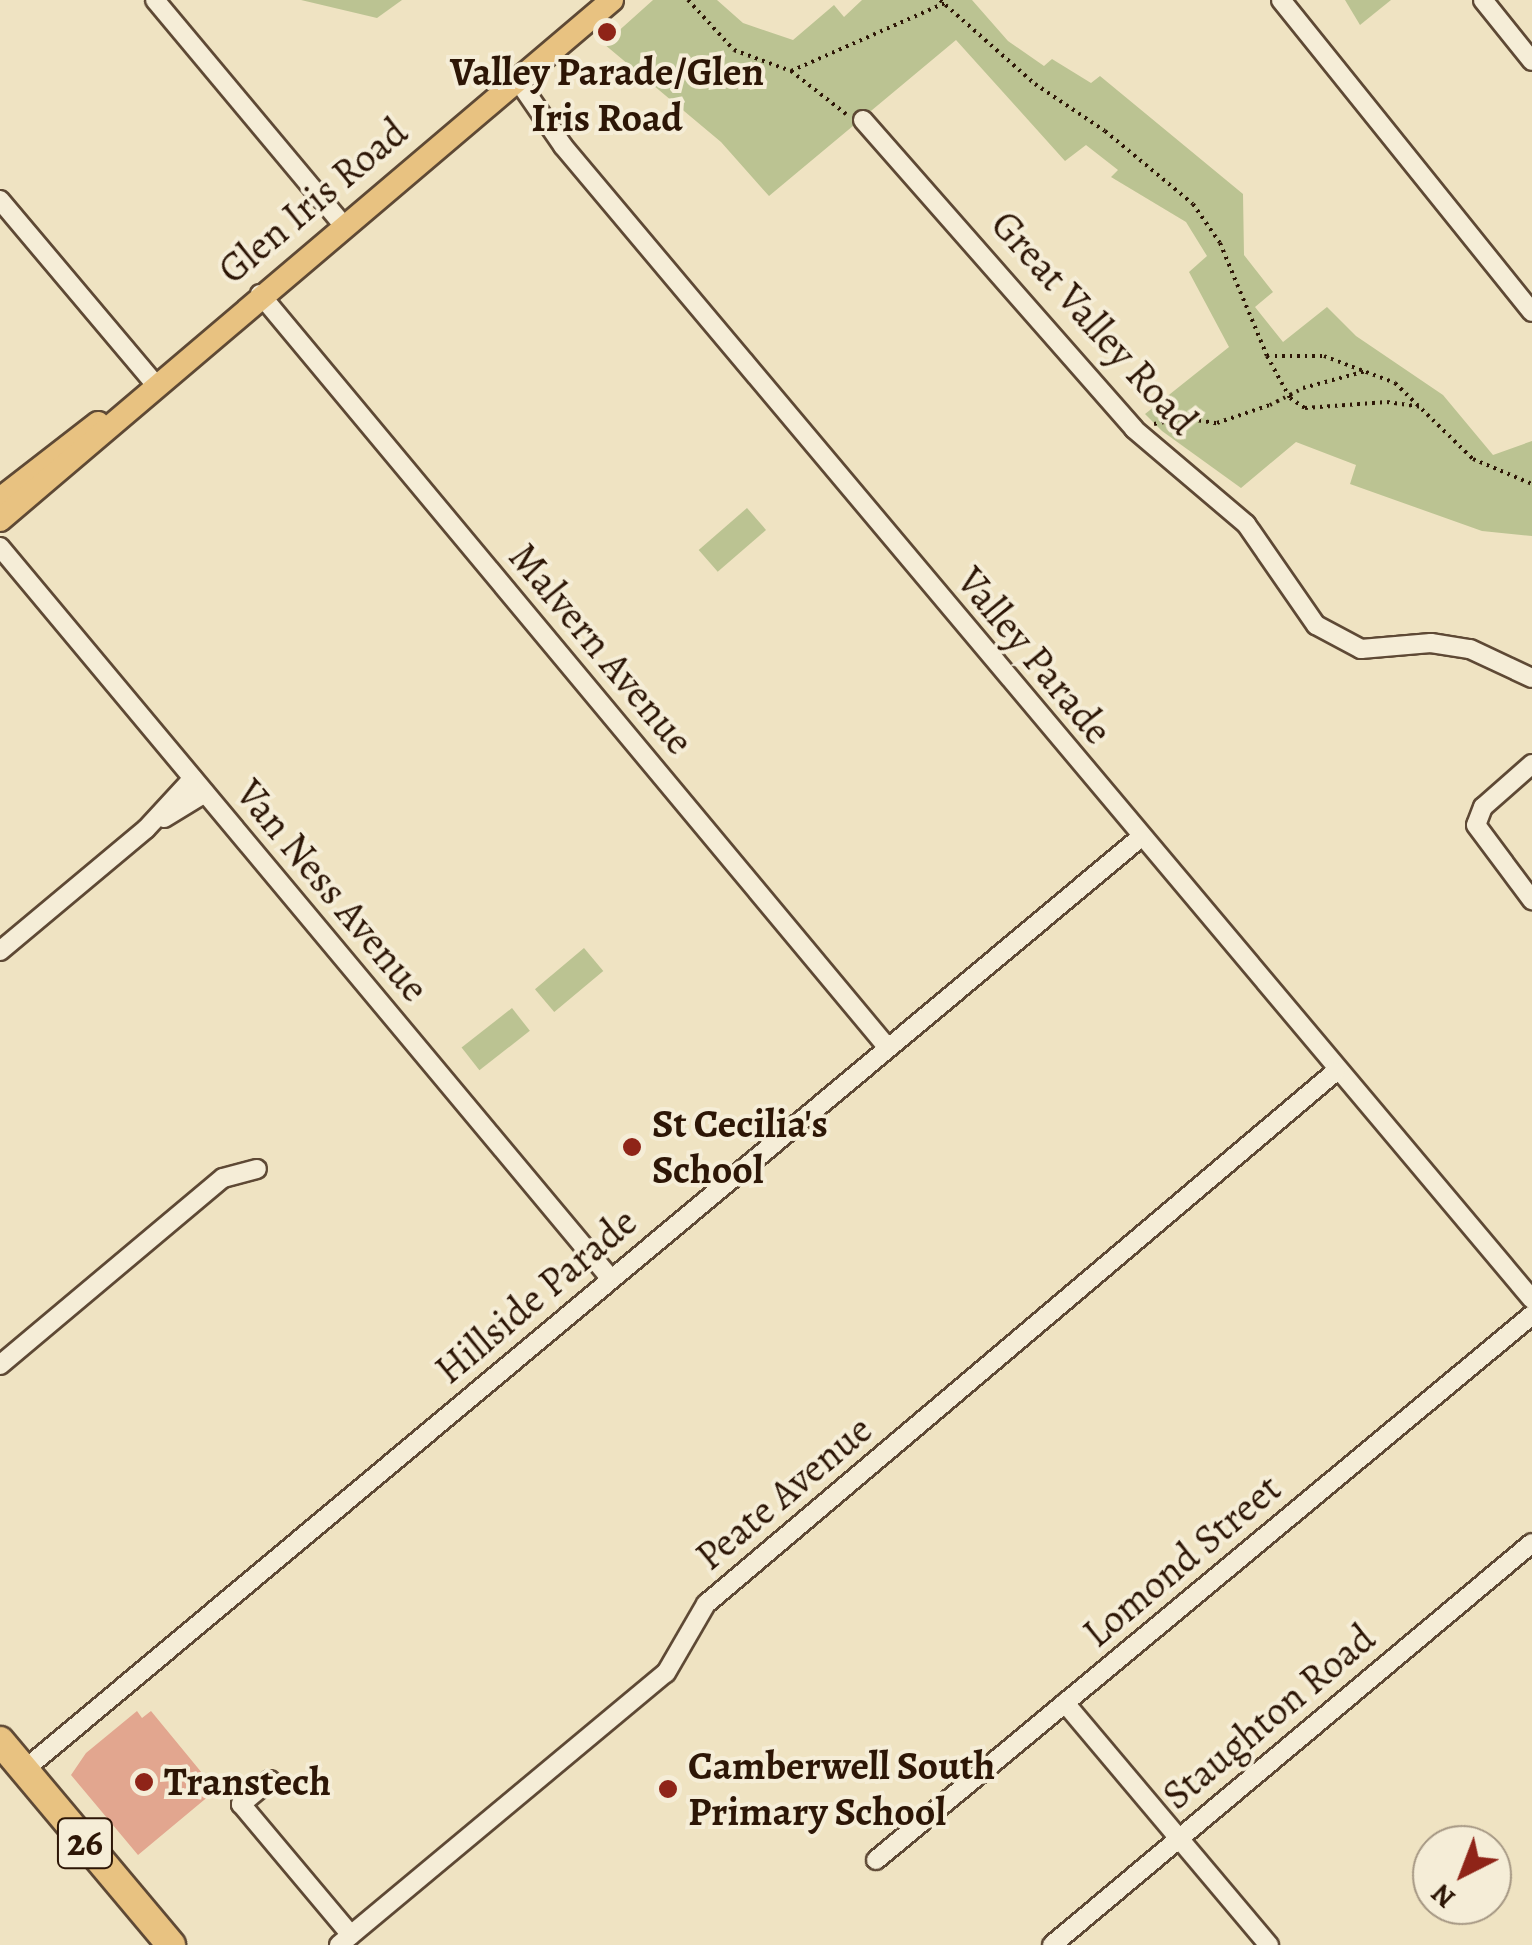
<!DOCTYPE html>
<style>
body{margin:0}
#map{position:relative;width:1532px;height:1945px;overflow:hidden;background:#efe3c2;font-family:Alegreya,serif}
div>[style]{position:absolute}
.green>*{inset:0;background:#bbc392;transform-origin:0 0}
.building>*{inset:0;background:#e2a68f}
.path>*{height:4px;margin-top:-2px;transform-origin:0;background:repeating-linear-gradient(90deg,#2d1606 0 2.5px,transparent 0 7.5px)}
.roads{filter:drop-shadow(2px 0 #5e4935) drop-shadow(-2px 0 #5e4935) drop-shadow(0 2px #5e4935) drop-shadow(0 -2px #5e4935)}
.minor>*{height:18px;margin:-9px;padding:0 9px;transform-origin:9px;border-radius:9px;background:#f5edd7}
.major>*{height:22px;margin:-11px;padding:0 11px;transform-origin:11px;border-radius:11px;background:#e8c281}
.highway>*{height:28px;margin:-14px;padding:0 14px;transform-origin:14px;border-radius:14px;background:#e8c281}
.path-bridge>*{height:4px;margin-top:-2px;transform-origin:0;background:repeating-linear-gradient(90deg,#2d1606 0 2.5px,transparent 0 7.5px)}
.dots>*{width:28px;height:28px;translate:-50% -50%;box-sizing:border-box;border:5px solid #f5edd7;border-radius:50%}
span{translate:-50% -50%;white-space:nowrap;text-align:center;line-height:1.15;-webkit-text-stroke:8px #f5edd7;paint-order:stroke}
.shield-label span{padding:2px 8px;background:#f5edd7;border:2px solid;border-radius:8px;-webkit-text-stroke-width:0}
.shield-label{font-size:38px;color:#2d1606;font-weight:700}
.poi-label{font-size:40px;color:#2d1606;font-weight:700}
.left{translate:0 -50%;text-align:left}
.street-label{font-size:40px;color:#2d1606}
.north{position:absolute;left:1412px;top:1825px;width:100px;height:100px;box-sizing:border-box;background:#f5edd7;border:2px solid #a59783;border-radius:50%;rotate:222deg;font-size:28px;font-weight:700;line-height:40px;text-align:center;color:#2d1606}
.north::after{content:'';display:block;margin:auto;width:35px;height:45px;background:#8f2418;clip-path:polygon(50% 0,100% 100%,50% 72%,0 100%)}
</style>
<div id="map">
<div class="green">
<div style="clip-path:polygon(301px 0,402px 0,377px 18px)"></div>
<div style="clip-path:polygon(653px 0,717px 0,743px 23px,793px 40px,834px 5px,844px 17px,862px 0,972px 0,1008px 41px,1044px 66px,1052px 59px,1091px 83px,1100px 76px,1243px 194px,1244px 255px,1273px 292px,1255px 307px,1283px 342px,1327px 307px,1356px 336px,1443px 395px,1493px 455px,1532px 441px,1532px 536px,1482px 531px,1350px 484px,1356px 465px,1296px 442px,1241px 488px,1162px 431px,1145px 414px,1229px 347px,1189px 272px,1207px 256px,1186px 222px,1111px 177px,1118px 170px,1086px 145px,1065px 161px,956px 40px,769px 196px,721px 142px,604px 44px)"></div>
<div style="clip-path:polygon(1345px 0,1391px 0,1360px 25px)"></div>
<div style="left:747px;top:508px;width:29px;height:64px;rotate:49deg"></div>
<div style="left:584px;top:948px;width:30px;height:64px;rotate:50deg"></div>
<div style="left:512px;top:1008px;width:29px;height:64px;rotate:52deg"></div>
</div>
<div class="building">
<div style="clip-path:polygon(137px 1711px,142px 1718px,151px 1711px,216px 1790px,138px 1855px,71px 1775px,86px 1753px)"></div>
</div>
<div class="path">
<div style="left:688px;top:0;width:68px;rotate:47.4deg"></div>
<div style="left:734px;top:50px;width:61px;rotate:20.2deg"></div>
<div style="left:791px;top:71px;width:168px;rotate:-23.8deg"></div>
<div style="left:940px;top:0;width:127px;rotate:41.5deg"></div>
<div style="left:1035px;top:84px;width:84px;rotate:33.9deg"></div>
<div style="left:1105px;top:131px;width:114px;rotate:39.7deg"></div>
<div style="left:1193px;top:204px;width:47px;rotate:55.3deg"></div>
<div style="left:1220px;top:243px;width:122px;rotate:67.4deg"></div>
<div style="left:1267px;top:356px;width:57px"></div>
<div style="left:1324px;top:356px;width:76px;rotate:20.8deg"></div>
<div style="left:1395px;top:383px;width:109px;rotate:44.3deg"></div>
<div style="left:1473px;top:459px;width:64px;rotate:23deg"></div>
<div style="left:791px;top:71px;width:70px;rotate:38deg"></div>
<div style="left:1267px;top:356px;width:48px;rotate:61.3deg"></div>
<div style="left:1290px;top:398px;width:18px;rotate:34deg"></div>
<div style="left:1305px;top:408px;width:82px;rotate:-4.2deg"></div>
<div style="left:1387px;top:402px;width:34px;rotate:8deg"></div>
<div style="left:1303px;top:388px;width:65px;rotate:-15.1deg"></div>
<div style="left:1154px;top:424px;width:31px;rotate:-11deg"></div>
<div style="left:1184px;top:418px;width:33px;rotate:9deg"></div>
<div style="left:1217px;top:423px;width:56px;rotate:-18.8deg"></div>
</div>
<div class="roads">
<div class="minor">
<div style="left:155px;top:0;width:293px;rotate:50.1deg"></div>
<div style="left:1281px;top:0;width:400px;rotate:51.2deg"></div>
<div style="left:1483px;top:0;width:78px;rotate:51.2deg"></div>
<div style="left:517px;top:79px;width:81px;rotate:55.5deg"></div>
<div style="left:563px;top:146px;width:1506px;rotate:49.96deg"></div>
<div style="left:863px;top:120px;width:411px;rotate:48.7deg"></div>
<div style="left:1134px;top:429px;width:147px;rotate:40.3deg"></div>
<div style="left:1246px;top:524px;width:123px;rotate:55.3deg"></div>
<div style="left:1316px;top:625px;width:51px;rotate:28.1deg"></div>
<div style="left:1361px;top:649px;width:70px;rotate:-4.9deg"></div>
<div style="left:1431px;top:643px;width:39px;rotate:9deg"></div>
<div style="left:1470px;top:649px;width:68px;rotate:25.1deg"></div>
<div style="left:0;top:200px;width:239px;rotate:49.9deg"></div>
<div style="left:260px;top:294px;width:981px;rotate:50.21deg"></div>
<div style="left:0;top:547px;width:953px;rotate:50.15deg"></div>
<div style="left:1532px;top:764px;width:65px;rotate:138.7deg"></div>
<div style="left:1483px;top:807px;width:19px;rotate:111deg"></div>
<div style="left:1476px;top:825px;width:94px;rotate:53.3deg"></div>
<div style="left:164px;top:818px;width:48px;rotate:-31.4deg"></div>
<div style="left:0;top:951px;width:190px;rotate:-39.9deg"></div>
<div style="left:146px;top:829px;width:69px;rotate:-47.3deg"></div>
<div style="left:0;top:1365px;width:291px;rotate:-40deg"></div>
<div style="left:223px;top:1178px;width:35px;rotate:-15deg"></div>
<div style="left:1065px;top:1703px;width:317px;rotate:49.9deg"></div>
<div style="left:24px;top:1770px;width:1454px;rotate:-39.87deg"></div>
<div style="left:270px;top:1780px;width:38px;rotate:140deg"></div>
<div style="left:241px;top:1804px;width:171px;rotate:50deg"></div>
<div style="left:876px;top:1860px;width:853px;rotate:-39.72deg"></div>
<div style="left:339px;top:1945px;width:425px;rotate:-39.8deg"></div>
<div style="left:666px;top:1673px;width:80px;rotate:-59.9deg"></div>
<div style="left:706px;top:1604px;width:824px;rotate:-40.22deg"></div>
<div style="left:1052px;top:1945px;width:626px;rotate:-39.95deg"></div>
</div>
<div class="major">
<div style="left:0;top:499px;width:124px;rotate:-37.8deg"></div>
<div style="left:0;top:520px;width:803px;rotate:-40.35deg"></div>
</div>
<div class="highway">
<div style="left:0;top:1741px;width:266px;rotate:50deg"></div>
</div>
</div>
<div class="path-bridge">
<div style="left:1270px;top:405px;width:37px;rotate:-27deg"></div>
</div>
<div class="dots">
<div style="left:607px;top:32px;background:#8f2418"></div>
<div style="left:632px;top:1147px;background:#8f2418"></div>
<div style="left:144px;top:1782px;background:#8f2418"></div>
<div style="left:668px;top:1789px;background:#8f2418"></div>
</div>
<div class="shield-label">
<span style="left:85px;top:1843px">26</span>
</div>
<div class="poi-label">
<span style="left:607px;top:95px">Valley Parade/Glen<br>Iris Road</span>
<span class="left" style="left:652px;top:1147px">St Cecilia's<br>School</span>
<span class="left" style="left:688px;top:1789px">Camberwell South<br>Primary School</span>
<span class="left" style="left:164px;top:1782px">Transtech</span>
</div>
<div class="street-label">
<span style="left:313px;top:201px;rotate:-40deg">Glen Iris Road</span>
<span style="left:1094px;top:323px;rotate:48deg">Great Valley Road</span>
<span style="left:601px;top:649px;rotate:50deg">Malvern Avenue</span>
<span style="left:1034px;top:656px;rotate:50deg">Valley Parade</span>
<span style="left:332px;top:891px;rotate:50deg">Van Ness Avenue</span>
<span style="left:536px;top:1296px;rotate:-40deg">Hillside Parade</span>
<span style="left:784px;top:1493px;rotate:-40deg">Peate Avenue</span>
<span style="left:1182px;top:1561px;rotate:-40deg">Lomond Street</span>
<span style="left:1269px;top:1717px;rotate:-40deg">Staughton Road</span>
</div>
<div class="north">N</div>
</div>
